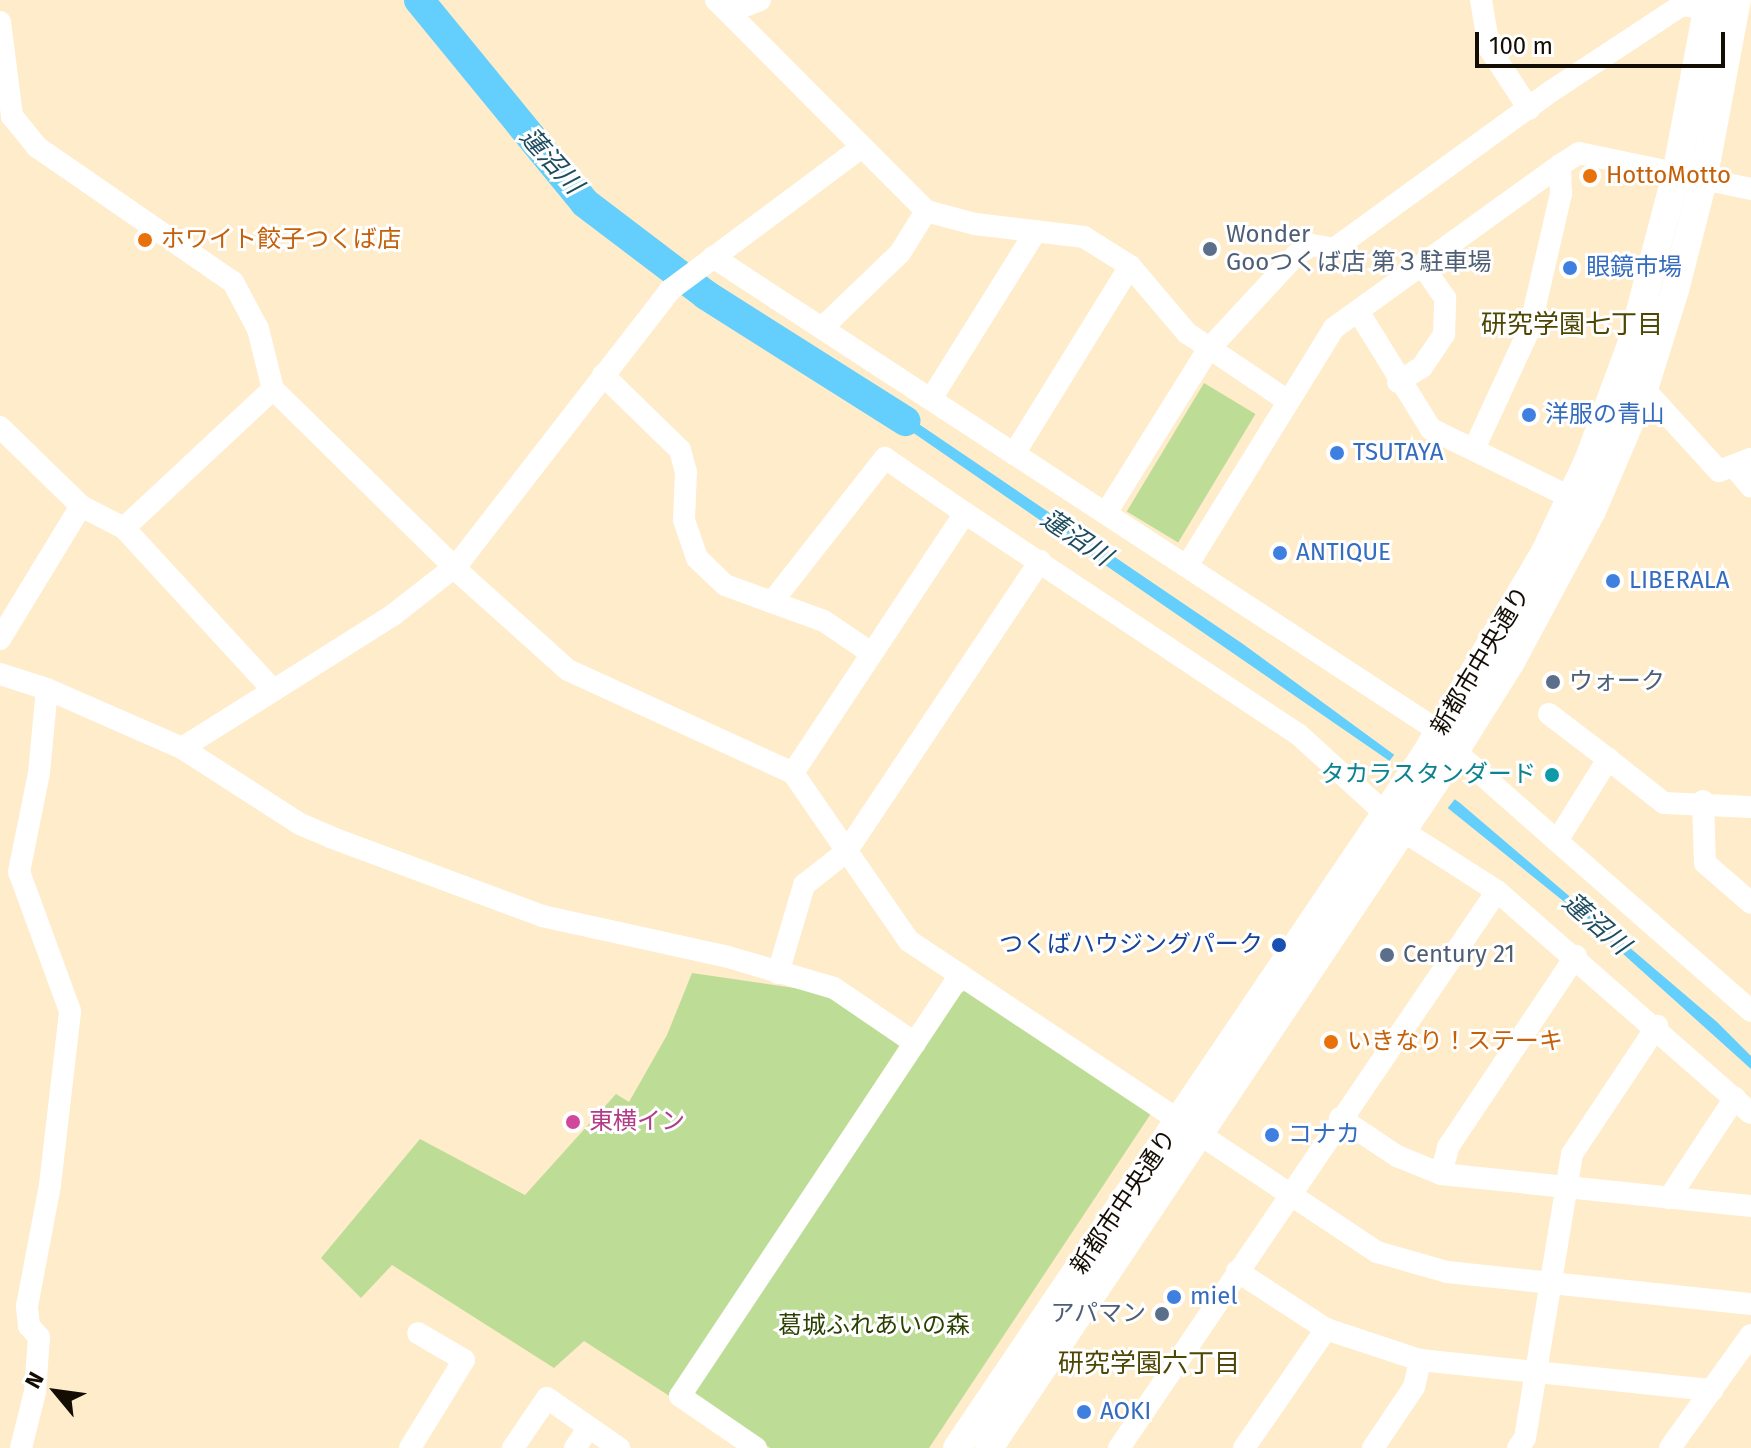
<!DOCTYPE html>
<meta charset="utf-8">
<style>
body{margin:0}
#map{position:relative;width:1751px;height:1448px;overflow:hidden;background:#feecca;font-family:"Fira Sans","Noto Sans JP",sans-serif}
div>[style]{position:absolute}
.green>*{inset:0;background:#bddd97;transform-origin:0 0}
.water>*{inset:0;background:#64cffc}
.pier>*{inset:0;background:#feecca;transform-origin:0 0}
.river>*{height:30px;margin:-15px;padding:0 15px;transform-origin:15px;border-radius:15px;background:#64cffc}
.minor>*{height:22px;margin:-11px;padding:0 11px;transform-origin:11px;border-radius:11px;background:#fff}
.major>*{height:28px;margin:-14px;padding:0 14px;transform-origin:14px;border-radius:14px;background:#fff}
.dots>*{width:22px;height:22px;translate:-50% -50%;box-sizing:border-box;border:4px solid #fff;border-radius:50%}
span{translate:-50% -50%;white-space:nowrap;text-align:center;line-height:1.15;-webkit-text-stroke:6px #fff;paint-order:stroke}
.food-label{font-size:24px;color:#c56008}
.left{translate:0 -50%;text-align:left}
.service-label{font-size:24px;color:#4e5e75}
.right{translate:-100% -50%;text-align:right}
.shop-label{font-size:24px;color:#366cbe}
.street-label{font-size:24px;color:#140d03}
.culture-label{font-size:24px;color:#0d838f}
.transit-label{font-size:24px;color:#164399}
.hotel-label{font-size:24px;color:#b23c85}
.park-label{font-size:24px;color:#2b4102}
.water-label{font-size:26px;color:#1f4d60;font-style:italic}
.neighbourhood-label{font-size:26px;color:#4e4603}
.north{position:absolute;left:16px;top:1352px;width:80px;height:80px;-webkit-text-stroke:6px #fff;paint-order:stroke;rotate:299deg;font-size:22px;font-weight:700;line-height:32px;text-align:center;color:#140d03}
.north::after{content:'';display:block;margin:auto;width:28px;height:36px;background:#140d03;clip-path:polygon(50% 0,100% 100%,50% 72%,0 100%)}
.scale{position:absolute;left:1475px;top:32px;width:250px;height:36px;box-sizing:border-box;border:4px solid #140d03;border-top:0;padding-left:10px;font-size:24px;line-height:28px;white-space:nowrap;color:#140d03;-webkit-text-stroke:6px #fff;paint-order:stroke}
</style>
<div id="map">
<div class="green">
<div style="left:1204px;top:383px;width:60px;height:150px;rotate:31deg"></div>
<div style="clip-path:polygon(692px 973px,822px 992px,901px 1043px,671px 1397px,584px 1341px,554px 1368px,392px 1265px,361px 1298px,321px 1258px,420px 1139px,525px 1195px,616px 1094px,629px 1102px,667px 1035px)"></div>
<div style="clip-path:polygon(966px 990px,1152px 1112px,929px 1448px,770px 1448px,696px 1398px,695px 1390px,958px 995px)"></div>
</div>
<div class="water">
<div style="clip-path:polygon(876px 395px,1243px 644px,1460px 803px,1717px 1022px,1751px 1056px,1751px 1069px,1572px 908px,1388px 760px,870px 403px)"></div>
</div>
<div class="pier">
<div style="left:1398px;top:750px;width:75px;height:18px;rotate:38deg"></div>
</div>
<div class="river">
<div style="left:419px;top:0;width:262px;rotate:50.7deg"></div>
<div style="left:585px;top:203px;width:152px;rotate:37.2deg"></div>
<div style="left:706px;top:295px;width:236px;rotate:32.3deg"></div>
</div>
<div class="minor">
<div style="left:716px;top:0;width:298px;rotate:45.1deg"></div>
<div style="left:926px;top:211px;width:51px;rotate:14.9deg"></div>
<div style="left:975px;top:224px;width:110px;rotate:6.8deg"></div>
<div style="left:1084px;top:237px;width:54px;rotate:32.2deg"></div>
<div style="left:1130px;top:266px;width:88px;rotate:49.6deg"></div>
<div style="left:1187px;top:333px;width:122px;rotate:34deg"></div>
<div style="left:1481px;top:0;width:49px;rotate:80.5deg"></div>
<div style="left:1489px;top:48px;width:73px;rotate:56.7deg"></div>
<div style="left:729px;top:12px;width:33px;rotate:-21deg"></div>
<div style="left:0;top:22px;width:95px;rotate:82.7deg"></div>
<div style="left:12px;top:116px;width:40px;rotate:51deg"></div>
<div style="left:37px;top:147px;width:238px;rotate:34.6deg"></div>
<div style="left:233px;top:282px;width:53px;rotate:62deg"></div>
<div style="left:258px;top:329px;width:62px;rotate:76deg"></div>
<div style="left:273px;top:389px;width:265px;rotate:44.5deg"></div>
<div style="left:462px;top:575px;width:142px;rotate:41.9deg"></div>
<div style="left:568px;top:670px;width:247px;rotate:24.6deg"></div>
<div style="left:793px;top:773px;width:204px;rotate:55.4deg"></div>
<div style="left:909px;top:941px;width:562px;rotate:33.61deg"></div>
<div style="left:1377px;top:1252px;width:73px;rotate:15.9deg"></div>
<div style="left:1447px;top:1272px;width:306px;rotate:6deg"></div>
<div style="left:713px;top:257px;width:868px;rotate:33.16deg"></div>
<div style="left:1358px;top:311px;width:139px;rotate:58.3deg"></div>
<div style="left:1431px;top:429px;width:157px;rotate:26.1deg"></div>
<div style="left:822px;top:328px;width:108px;rotate:-43.9deg"></div>
<div style="left:900px;top:253px;width:49px;rotate:-58.2deg"></div>
<div style="left:603px;top:375px;width:107px;rotate:44.2deg"></div>
<div style="left:680px;top:450px;width:23px;rotate:75deg"></div>
<div style="left:686px;top:472px;width:48px;rotate:92.4deg"></div>
<div style="left:684px;top:520px;width:40px;rotate:71.1deg"></div>
<div style="left:697px;top:558px;width:39px;rotate:44deg"></div>
<div style="left:725px;top:585px;width:105px;rotate:20deg"></div>
<div style="left:824px;top:621px;width:57px;rotate:34.2deg"></div>
<div style="left:1398px;top:382px;width:28px;rotate:-32deg"></div>
<div style="left:1422px;top:367px;width:40px;rotate:-56deg"></div>
<div style="left:1444px;top:334px;width:36px;rotate:-88deg"></div>
<div style="left:1445px;top:298px;width:39px;rotate:-125deg"></div>
<div style="left:1644px;top:389px;width:111px;rotate:47.6deg"></div>
<div style="left:1719px;top:471px;width:34px;rotate:-21deg"></div>
<div style="left:931px;top:399px;width:198px;rotate:-58deg"></div>
<div style="left:0;top:427px;width:113px;rotate:44.3deg"></div>
<div style="left:1474px;top:449px;width:133px;rotate:-65.2deg"></div>
<div style="left:1530px;top:328px;width:138px;rotate:-77deg"></div>
<div style="left:1561px;top:194px;width:29px;rotate:-92deg"></div>
<div style="left:1014px;top:454px;width:221px;rotate:-58.3deg"></div>
<div style="left:1736px;top:469px;width:23px;rotate:50deg"></div>
<div style="left:965px;top:513px;width:400px;rotate:33.6deg"></div>
<div style="left:1298px;top:734px;width:119px;rotate:42.3deg"></div>
<div style="left:1106px;top:513px;width:192px;rotate:-58deg"></div>
<div style="left:1208px;top:350px;width:129px;rotate:-47.2deg"></div>
<div style="left:1296px;top:255px;width:19px;rotate:-32deg"></div>
<div style="left:1312px;top:245px;width:22px;rotate:10deg"></div>
<div style="left:1334px;top:249px;width:263px;rotate:-36deg"></div>
<div style="left:1547px;top:94px;width:162px;rotate:-33.4deg"></div>
<div style="left:1682px;top:5px;width:26px;rotate:9deg"></div>
<div style="left:124px;top:528px;width:219px;rotate:47.4deg"></div>
<div style="left:1187px;top:566px;width:280px;rotate:-58.3deg"></div>
<div style="left:1334px;top:328px;width:279px;rotate:-35.8deg"></div>
<div style="left:1560px;top:165px;width:22px;rotate:-32deg"></div>
<div style="left:1579px;top:153px;width:176px;rotate:11.8deg"></div>
<div style="left:772px;top:602px;width:183px;rotate:-51.9deg"></div>
<div style="left:885px;top:458px;width:97px;rotate:34.5deg"></div>
<div style="left:965px;top:513px;width:312px;rotate:123.5deg"></div>
<div style="left:0;top:639px;width:156px;rotate:-58.7deg"></div>
<div style="left:81px;top:506px;width:48px;rotate:27.1deg"></div>
<div style="left:124px;top:528px;width:204px;rotate:-43deg"></div>
<div style="left:0;top:674px;width:49px;rotate:17.7deg"></div>
<div style="left:47px;top:689px;width:147px;rotate:23.6deg"></div>
<div style="left:182px;top:748px;width:140px;rotate:32.8deg"></div>
<div style="left:300px;top:824px;width:33px;rotate:23deg"></div>
<div style="left:330px;top:837px;width:226px;rotate:20.4deg"></div>
<div style="left:542px;top:916px;width:190px;rotate:12.4deg"></div>
<div style="left:728px;top:957px;width:110px;rotate:16.3deg"></div>
<div style="left:834px;top:988px;width:98px;rotate:34.2deg"></div>
<div style="left:1549px;top:714px;width:74px;rotate:37.3deg"></div>
<div style="left:182px;top:748px;width:249px;rotate:-32.2deg"></div>
<div style="left:393px;top:615px;width:81px;rotate:-38deg"></div>
<div style="left:457px;top:565px;width:348px;rotate:-52.2deg"></div>
<div style="left:670px;top:290px;width:236px;rotate:-36.7deg"></div>
<div style="left:1455px;top:751px;width:136px;rotate:41.4deg"></div>
<div style="left:1557px;top:841px;width:97px;rotate:-58.1deg"></div>
<div style="left:1608px;top:759px;width:71px;rotate:38.2deg"></div>
<div style="left:1664px;top:803px;width:87px;rotate:2.6deg"></div>
<div style="left:1703px;top:801px;width:62px;rotate:88.2deg"></div>
<div style="left:1705px;top:863px;width:61px;rotate:41deg"></div>
<div style="left:1403px;top:831px;width:112px;rotate:32.6deg"></div>
<div style="left:1497px;top:891px;width:337px;rotate:41.2deg"></div>
<div style="left:1557px;top:841px;width:258px;rotate:41.2deg"></div>
<div style="left:778px;top:973px;width:92px;rotate:-73.5deg"></div>
<div style="left:804px;top:885px;width:53px;rotate:-38.2deg"></div>
<div style="left:846px;top:852px;width:350px;rotate:-56.3deg"></div>
<div style="left:1340px;top:1118px;width:69px;rotate:33.7deg"></div>
<div style="left:1397px;top:1156px;width:48px;rotate:22.2deg"></div>
<div style="left:1441px;top:1174px;width:312px;rotate:5.9deg"></div>
<div style="left:1441px;top:1174px;width:28px;rotate:-75deg"></div>
<div style="left:1448px;top:1147px;width:230px;rotate:-56.2deg"></div>
<div style="left:1669px;top:1198px;width:120px;rotate:-56.6deg"></div>
<div style="left:1237px;top:1271px;width:106px;rotate:33.1deg"></div>
<div style="left:1326px;top:1329px;width:99px;rotate:18.3deg"></div>
<div style="left:1420px;top:1360px;width:294px;rotate:5.9deg"></div>
<div style="left:21px;top:1448px;width:58px;rotate:-76deg"></div>
<div style="left:35px;top:1392px;width:55px;rotate:-85.8deg"></div>
<div style="left:39px;top:1337px;width:15px;rotate:-132deg"></div>
<div style="left:29px;top:1326px;width:20px;rotate:-96deg"></div>
<div style="left:27px;top:1306px;width:123px;rotate:-79.2deg"></div>
<div style="left:50px;top:1185px;width:175px;rotate:-83.4deg"></div>
<div style="left:70px;top:1011px;width:148px;rotate:-110.1deg"></div>
<div style="left:19px;top:872px;width:101px;rotate:-78.6deg"></div>
<div style="left:39px;top:773px;width:84px;rotate:-84.6deg"></div>
<div style="left:410px;top:1448px;width:103px;rotate:-58.5deg"></div>
<div style="left:464px;top:1360px;width:53px;rotate:-149.6deg"></div>
<div style="left:513px;top:1448px;width:60px;rotate:-55.8deg"></div>
<div style="left:547px;top:1398px;width:88px;rotate:34.8deg"></div>
<div style="left:575px;top:1448px;width:25px;rotate:-56deg"></div>
<div style="left:756px;top:1448px;width:92px;rotate:-145.6deg"></div>
<div style="left:680px;top:1396px;width:506px;rotate:-56.37deg"></div>
<div style="left:1119px;top:1448px;width:673px;rotate:-55.84deg"></div>
<div style="left:1244px;top:1448px;width:145px;rotate:-55.4deg"></div>
<div style="left:1373px;top:1448px;width:73px;rotate:-56.1deg"></div>
<div style="left:1414px;top:1387px;width:28px;rotate:-77deg"></div>
<div style="left:1518px;top:1448px;width:12px;rotate:-55deg"></div>
<div style="left:1525px;top:1438px;width:288px;rotate:-80.6deg"></div>
<div style="left:1572px;top:1154px;width:154px;rotate:-56.4deg"></div>
<div style="left:1670px;top:1448px;width:139px;rotate:-54.4deg"></div>
</div>
<div class="major">
<div style="left:957px;top:1448px;width:836px;rotate:-55.97deg"></div>
<div style="left:1425px;top:755px;width:234px;rotate:-59.4deg"></div>
<div style="left:1544px;top:554px;width:103px;rotate:-64.7deg"></div>
<div style="left:1588px;top:461px;width:127px;rotate:-69.7deg"></div>
<div style="left:1632px;top:342px;width:174px;rotate:-75.3deg"></div>
<div style="left:1676px;top:174px;width:177px;rotate:-79.3deg"></div>
<div style="left:989px;top:1448px;width:820px;rotate:-56.19deg"></div>
<div style="left:1445px;top:767px;width:126px;rotate:-57.9deg"></div>
<div style="left:1512px;top:660px;width:169px;rotate:-61.8deg"></div>
<div style="left:1592px;top:511px;width:133px;rotate:-66.9deg"></div>
<div style="left:1644px;top:389px;width:104px;rotate:-72.6deg"></div>
<div style="left:1675px;top:290px;width:113px;rotate:-75.6deg"></div>
<div style="left:1703px;top:181px;width:184px;rotate:-79.4deg"></div>
</div>
<div class="dots">
<div style="left:1590px;top:176px;background:#e8710a"></div>
<div style="left:145px;top:240px;background:#e8710a"></div>
<div style="left:1210px;top:249px;background:#5c6f8a"></div>
<div style="left:1570px;top:268px;background:#3f7fe0"></div>
<div style="left:1529px;top:415px;background:#3f7fe0"></div>
<div style="left:1337px;top:453px;background:#3f7fe0"></div>
<div style="left:1280px;top:553px;background:#3f7fe0"></div>
<div style="left:1613px;top:581px;background:#3f7fe0"></div>
<div style="left:1553px;top:682px;background:#5c6f8a"></div>
<div style="left:1552px;top:775px;background:#0f9aa8"></div>
<div style="left:1279px;top:945px;background:#1a4fb4"></div>
<div style="left:1387px;top:955px;background:#5c6f8a"></div>
<div style="left:1331px;top:1042px;background:#e8710a"></div>
<div style="left:573px;top:1122px;background:#d1479c"></div>
<div style="left:1272px;top:1135px;background:#3f7fe0"></div>
<div style="left:1174px;top:1297px;background:#3f7fe0"></div>
<div style="left:1162px;top:1314px;background:#5c6f8a"></div>
<div style="left:1084px;top:1412px;background:#3f7fe0"></div>
</div>
<div class="food-label">
<span class="left" style="left:1606px;top:176px">HottoMotto</span>
<span class="left" style="left:161px;top:240px">ホワイト餃子つくば店</span>
<span class="left" style="left:1347px;top:1042px">いきなり！ステーキ</span>
</div>
<div class="service-label">
<span class="left" style="left:1226px;top:249px">Wonder<br>Gooつくば店 第３駐車場</span>
<span class="left" style="left:1569px;top:682px">ウォーク</span>
<span class="left" style="left:1403px;top:955px">Century 21</span>
<span class="right" style="left:1146px;top:1314px">アパマン</span>
</div>
<div class="shop-label">
<span class="left" style="left:1586px;top:268px">眼鏡市場</span>
<span class="left" style="left:1545px;top:415px">洋服の青山</span>
<span class="left" style="left:1353px;top:453px">TSUTAYA</span>
<span class="left" style="left:1296px;top:553px">ANTIQUE</span>
<span class="left" style="left:1629px;top:581px">LIBERALA</span>
<span class="left" style="left:1288px;top:1135px">コナカ</span>
<span class="left" style="left:1190px;top:1297px">miel</span>
<span class="left" style="left:1100px;top:1412px">AOKI</span>
</div>
<div class="street-label">
<span style="left:1481px;top:661px;rotate:-59deg">新都市中央通り</span>
<span style="left:1124px;top:1202px;rotate:-56deg">新都市中央通り</span>
</div>
<div class="culture-label">
<span class="right" style="left:1536px;top:775px">タカラスタンダード</span>
</div>
<div class="transit-label">
<span class="right" style="left:1263px;top:945px">つくばハウジングパーク</span>
</div>
<div class="hotel-label">
<span class="left" style="left:589px;top:1122px">東横イン</span>
</div>
<div class="park-label">
<span style="left:874px;top:1326px">葛城ふれあいの森</span>
</div>
<div class="water-label">
<span style="left:551px;top:161px;rotate:48deg">蓮沼川</span>
<span style="left:1076px;top:538px;rotate:34deg">蓮沼川</span>
<span style="left:1596px;top:924px;rotate:41deg">蓮沼川</span>
</div>
<div class="neighbourhood-label">
<span style="left:1572px;top:325px">研究学園七丁目</span>
<span style="left:1149px;top:1364px">研究学園六丁目</span>
</div>
<div class="north">N</div>
<div class="scale">100 m</div>
</div>
